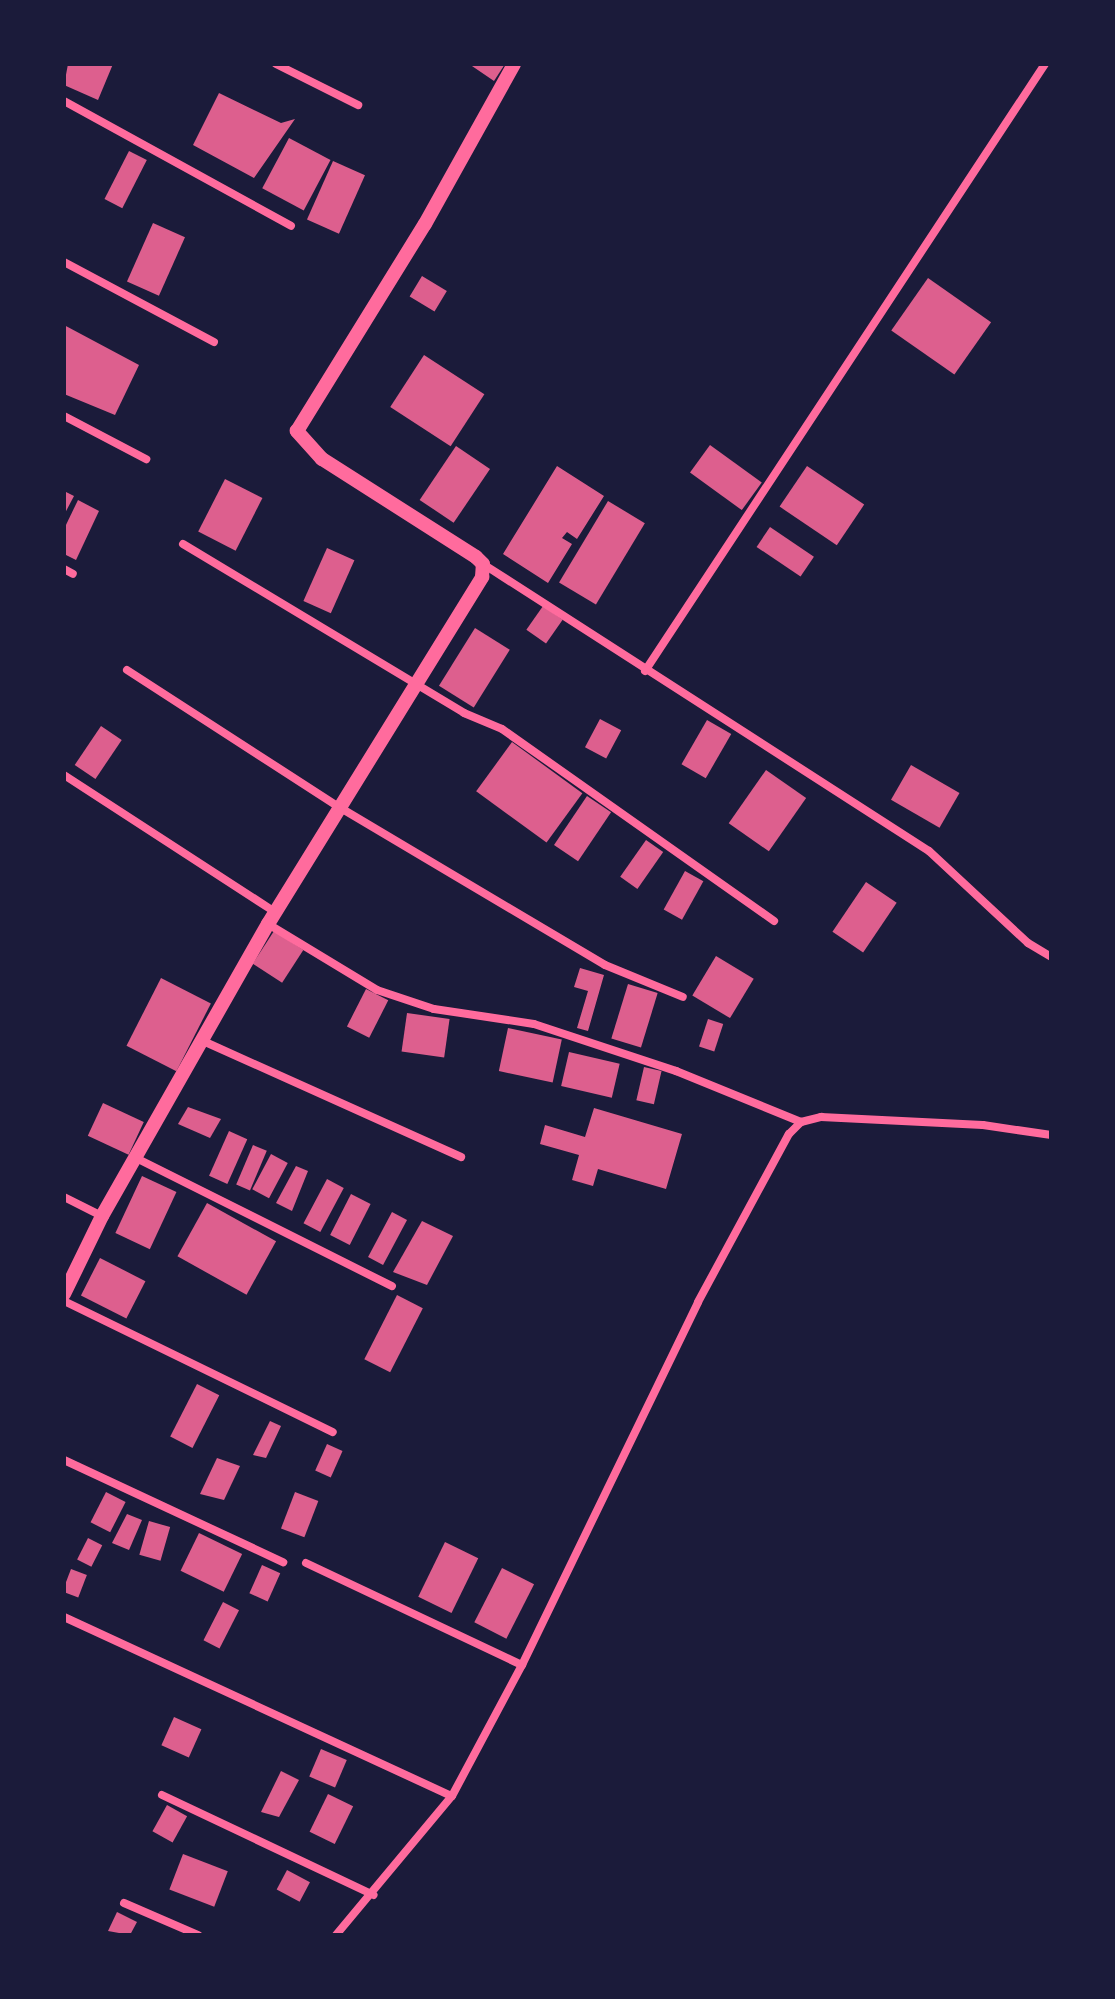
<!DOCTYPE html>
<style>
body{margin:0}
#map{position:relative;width:1115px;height:1999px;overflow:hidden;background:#1b1b3a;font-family:Georgia,serif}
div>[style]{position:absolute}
.building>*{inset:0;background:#dd5f8e;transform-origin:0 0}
.minor>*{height:8px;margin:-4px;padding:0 4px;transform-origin:4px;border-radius:4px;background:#ff6b9d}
.tertiary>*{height:14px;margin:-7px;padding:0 7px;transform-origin:7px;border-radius:7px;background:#ff6b9d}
span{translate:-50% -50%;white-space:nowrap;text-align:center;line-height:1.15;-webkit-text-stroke:6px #1b1b3a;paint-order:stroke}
.frame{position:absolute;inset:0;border:66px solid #1b1b3a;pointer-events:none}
</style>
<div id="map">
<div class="building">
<div style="clip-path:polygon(68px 64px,113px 64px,98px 100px,64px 85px)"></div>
<div style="clip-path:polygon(469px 64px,505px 64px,494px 81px)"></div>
<div style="clip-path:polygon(219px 93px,281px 123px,295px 119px,254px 178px,193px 145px)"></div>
<div style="left:289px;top:138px;width:47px;height:57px;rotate:28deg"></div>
<div style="left:129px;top:151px;width:20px;height:54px;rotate:27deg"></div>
<div style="left:333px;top:161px;width:35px;height:64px;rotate:24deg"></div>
<div style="left:153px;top:223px;width:35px;height:64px;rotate:24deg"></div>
<div style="left:422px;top:276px;width:29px;height:24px;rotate:31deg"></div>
<div style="left:928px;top:278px;width:77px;height:64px;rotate:35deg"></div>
<div style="clip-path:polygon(64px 325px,139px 365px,115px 415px,64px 394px)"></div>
<div style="left:424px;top:355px;width:72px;height:62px;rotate:33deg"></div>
<div style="left:710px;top:445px;width:64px;height:34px;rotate:36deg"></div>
<div style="left:456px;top:446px;width:41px;height:65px;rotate:34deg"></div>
<div style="clip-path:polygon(557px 466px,604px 496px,577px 539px,567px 532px,562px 538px,572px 544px,548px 583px,503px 554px)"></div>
<div style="left:807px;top:466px;width:69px;height:49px;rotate:34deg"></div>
<div style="left:225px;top:479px;width:42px;height:59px;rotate:27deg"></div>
<div style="clip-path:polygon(64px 491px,74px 496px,64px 515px)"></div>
<div style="clip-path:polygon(78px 500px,99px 511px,76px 560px,64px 554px,64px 529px)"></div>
<div style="left:608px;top:501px;width:43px;height:95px;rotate:31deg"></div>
<div style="left:770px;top:527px;width:53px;height:24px;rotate:34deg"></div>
<div style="left:327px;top:548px;width:30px;height:58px;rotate:24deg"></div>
<div style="left:543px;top:606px;width:24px;height:29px;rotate:35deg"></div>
<div style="left:475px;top:628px;width:41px;height:68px;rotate:32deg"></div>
<div style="left:600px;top:719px;width:24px;height:32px;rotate:28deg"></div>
<div style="left:707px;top:720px;width:28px;height:51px;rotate:30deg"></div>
<div style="left:101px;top:726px;width:25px;height:47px;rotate:34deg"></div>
<div style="left:512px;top:742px;width:87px;height:61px;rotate:36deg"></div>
<div style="left:911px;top:765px;width:56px;height:40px;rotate:30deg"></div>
<div style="left:766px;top:770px;width:49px;height:65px;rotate:35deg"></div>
<div style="left:587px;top:796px;width:29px;height:59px;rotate:34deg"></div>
<div style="left:646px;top:840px;width:21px;height:45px;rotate:35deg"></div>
<div style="left:685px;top:871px;width:21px;height:44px;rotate:29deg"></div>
<div style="left:866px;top:882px;width:37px;height:60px;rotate:34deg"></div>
<div style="left:274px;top:931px;width:35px;height:39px;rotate:33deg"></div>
<div style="left:716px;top:956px;width:44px;height:46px;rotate:31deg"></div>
<div style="clip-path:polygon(580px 968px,604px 975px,588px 1031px,577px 1028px,588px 991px,574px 987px)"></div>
<div style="left:161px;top:978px;width:56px;height:76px;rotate:27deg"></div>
<div style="left:628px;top:984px;width:31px;height:57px;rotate:17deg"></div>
<div style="left:366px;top:989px;width:25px;height:42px;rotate:27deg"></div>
<div style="left:407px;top:1013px;width:43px;height:39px;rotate:8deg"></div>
<div style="left:708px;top:1019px;width:16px;height:29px;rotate:18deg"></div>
<div style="left:508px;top:1028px;width:55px;height:44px;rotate:12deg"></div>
<div style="left:569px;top:1052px;width:52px;height:35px;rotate:13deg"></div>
<div style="left:644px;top:1067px;width:18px;height:34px;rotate:13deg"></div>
<div style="left:103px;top:1103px;width:45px;height:36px;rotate:25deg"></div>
<div style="clip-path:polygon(188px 1107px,221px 1119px,210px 1138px,178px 1124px)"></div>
<div style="clip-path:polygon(594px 1108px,682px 1134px,666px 1189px,598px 1169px,593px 1186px,572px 1180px,579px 1155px,540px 1144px,545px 1125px,585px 1137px)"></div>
<div style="left:229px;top:1131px;width:20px;height:49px;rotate:24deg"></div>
<div style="left:253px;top:1145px;width:15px;height:43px;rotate:23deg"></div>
<div style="left:271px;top:1154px;width:19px;height:40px;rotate:28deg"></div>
<div style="clip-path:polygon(296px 1166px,308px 1171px,292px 1211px,276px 1203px)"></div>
<div style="left:142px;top:1176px;width:38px;height:63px;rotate:25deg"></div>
<div style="left:327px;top:1179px;width:19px;height:50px;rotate:28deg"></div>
<div style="left:351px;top:1194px;width:22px;height:46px;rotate:27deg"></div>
<div style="left:207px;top:1203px;width:79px;height:61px;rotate:29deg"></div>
<div style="left:392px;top:1212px;width:17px;height:51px;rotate:28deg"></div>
<div style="clip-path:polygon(422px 1221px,453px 1236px,427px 1285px,393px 1272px)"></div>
<div style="left:100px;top:1258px;width:51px;height:42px;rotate:27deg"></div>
<div style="left:397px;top:1295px;width:29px;height:72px;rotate:27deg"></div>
<div style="left:197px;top:1384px;width:25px;height:59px;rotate:27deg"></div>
<div style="clip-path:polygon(270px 1421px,281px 1426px,266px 1458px,253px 1455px)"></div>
<div style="left:327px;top:1444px;width:17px;height:29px;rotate:24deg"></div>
<div style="clip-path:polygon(217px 1458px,240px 1466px,224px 1500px,200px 1494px)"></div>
<div style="left:106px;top:1492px;width:22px;height:34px;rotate:27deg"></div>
<div style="left:295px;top:1492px;width:25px;height:39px;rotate:21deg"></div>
<div style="clip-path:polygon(127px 1514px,142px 1520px,129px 1550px,112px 1543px)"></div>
<div style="left:149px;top:1521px;width:22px;height:35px;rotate:16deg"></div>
<div style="left:199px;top:1533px;width:48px;height:42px;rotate:26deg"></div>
<div style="left:88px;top:1538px;width:16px;height:24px;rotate:27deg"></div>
<div style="left:445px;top:1542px;width:37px;height:61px;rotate:26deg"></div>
<div style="left:262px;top:1565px;width:20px;height:31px;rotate:24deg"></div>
<div style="left:502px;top:1568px;width:36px;height:61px;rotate:27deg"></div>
<div style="left:71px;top:1569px;width:17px;height:24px;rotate:21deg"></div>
<div style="left:223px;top:1602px;width:18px;height:43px;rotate:27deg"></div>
<div style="left:174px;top:1717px;width:30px;height:31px;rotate:24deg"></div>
<div style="left:321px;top:1749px;width:28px;height:30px;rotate:23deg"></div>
<div style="clip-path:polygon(281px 1771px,299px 1780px,279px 1817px,261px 1812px)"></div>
<div style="left:328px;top:1794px;width:28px;height:42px;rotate:26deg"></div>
<div style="left:167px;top:1805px;width:23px;height:30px;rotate:29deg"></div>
<div style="left:183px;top:1854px;width:48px;height:38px;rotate:21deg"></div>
<div style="left:287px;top:1870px;width:26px;height:22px;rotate:28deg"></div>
<div style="clip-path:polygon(117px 1912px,137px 1922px,130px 1935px,108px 1931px)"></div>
</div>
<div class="minor">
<div style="left:276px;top:64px;width:92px;rotate:26.6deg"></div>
<div style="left:64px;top:101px;width:259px;rotate:28.8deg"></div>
<div style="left:64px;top:262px;width:170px;rotate:28.1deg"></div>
<div style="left:64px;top:416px;width:93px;rotate:27.7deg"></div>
<div style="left:183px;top:544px;width:328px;rotate:31deg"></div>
<div style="left:464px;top:713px;width:41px;rotate:22.8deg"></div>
<div style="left:502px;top:729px;width:333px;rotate:35.2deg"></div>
<div style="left:483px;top:564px;width:530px;rotate:32.76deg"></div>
<div style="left:929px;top:851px;width:135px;rotate:42.9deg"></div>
<div style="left:1028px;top:943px;width:27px;rotate:31deg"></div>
<div style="left:64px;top:569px;width:10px;rotate:29deg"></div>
<div style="left:127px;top:670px;width:252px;rotate:32.9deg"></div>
<div style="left:339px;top:807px;width:309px;rotate:30.7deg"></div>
<div style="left:605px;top:965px;width:84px;rotate:22.3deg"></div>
<div style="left:645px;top:671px;width:727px;rotate:-56.62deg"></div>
<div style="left:64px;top:775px;width:252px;rotate:33deg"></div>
<div style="left:268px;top:924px;width:127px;rotate:31.2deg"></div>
<div style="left:377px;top:990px;width:60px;rotate:18.4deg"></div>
<div style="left:434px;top:1009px;width:101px;rotate:8.5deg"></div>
<div style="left:534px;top:1024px;width:150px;rotate:18.3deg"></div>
<div style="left:676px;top:1071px;width:135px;rotate:22.2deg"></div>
<div style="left:203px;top:1041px;width:283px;rotate:24.2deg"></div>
<div style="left:138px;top:1159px;width:284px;rotate:26.6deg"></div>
<div style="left:64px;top:1197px;width:42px;rotate:26.6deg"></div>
<div style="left:64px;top:1301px;width:299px;rotate:26deg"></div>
<div style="left:64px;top:1460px;width:242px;rotate:25deg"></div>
<div style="left:306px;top:1563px;width:239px;rotate:25.3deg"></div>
<div style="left:64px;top:1617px;width:427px;rotate:24.8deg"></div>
<div style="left:162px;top:1795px;width:234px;rotate:25.3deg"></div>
<div style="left:124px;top:1903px;width:81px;rotate:23.4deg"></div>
<div style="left:336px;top:1935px;width:181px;rotate:-50.2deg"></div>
<div style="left:452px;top:1796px;width:149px;rotate:-61.9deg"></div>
<div style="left:522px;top:1665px;width:403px;rotate:-64.1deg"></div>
<div style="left:698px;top:1302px;width:191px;rotate:-61.6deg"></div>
<div style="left:789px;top:1134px;width:17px;rotate:-45deg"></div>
<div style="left:801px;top:1122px;width:21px;rotate:-14deg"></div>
<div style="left:821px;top:1117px;width:162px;rotate:2.8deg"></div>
<div style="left:983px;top:1125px;width:69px;rotate:8.4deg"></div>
</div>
<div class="tertiary">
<div style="left:64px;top:1294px;width:87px;rotate:-64deg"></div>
<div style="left:102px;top:1216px;width:336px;rotate:-60.4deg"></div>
<div style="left:268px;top:924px;width:408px;rotate:-58.3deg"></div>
<div style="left:482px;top:577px;width:13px;rotate:-86deg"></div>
<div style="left:483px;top:564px;width:10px;rotate:-135deg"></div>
<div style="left:476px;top:557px;width:183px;rotate:-147.5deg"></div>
<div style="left:322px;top:459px;width:38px;rotate:-132deg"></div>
<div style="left:297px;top:431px;width:243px;rotate:-58.3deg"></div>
<div style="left:425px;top:224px;width:183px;rotate:-60.9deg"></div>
</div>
<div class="frame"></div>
</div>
